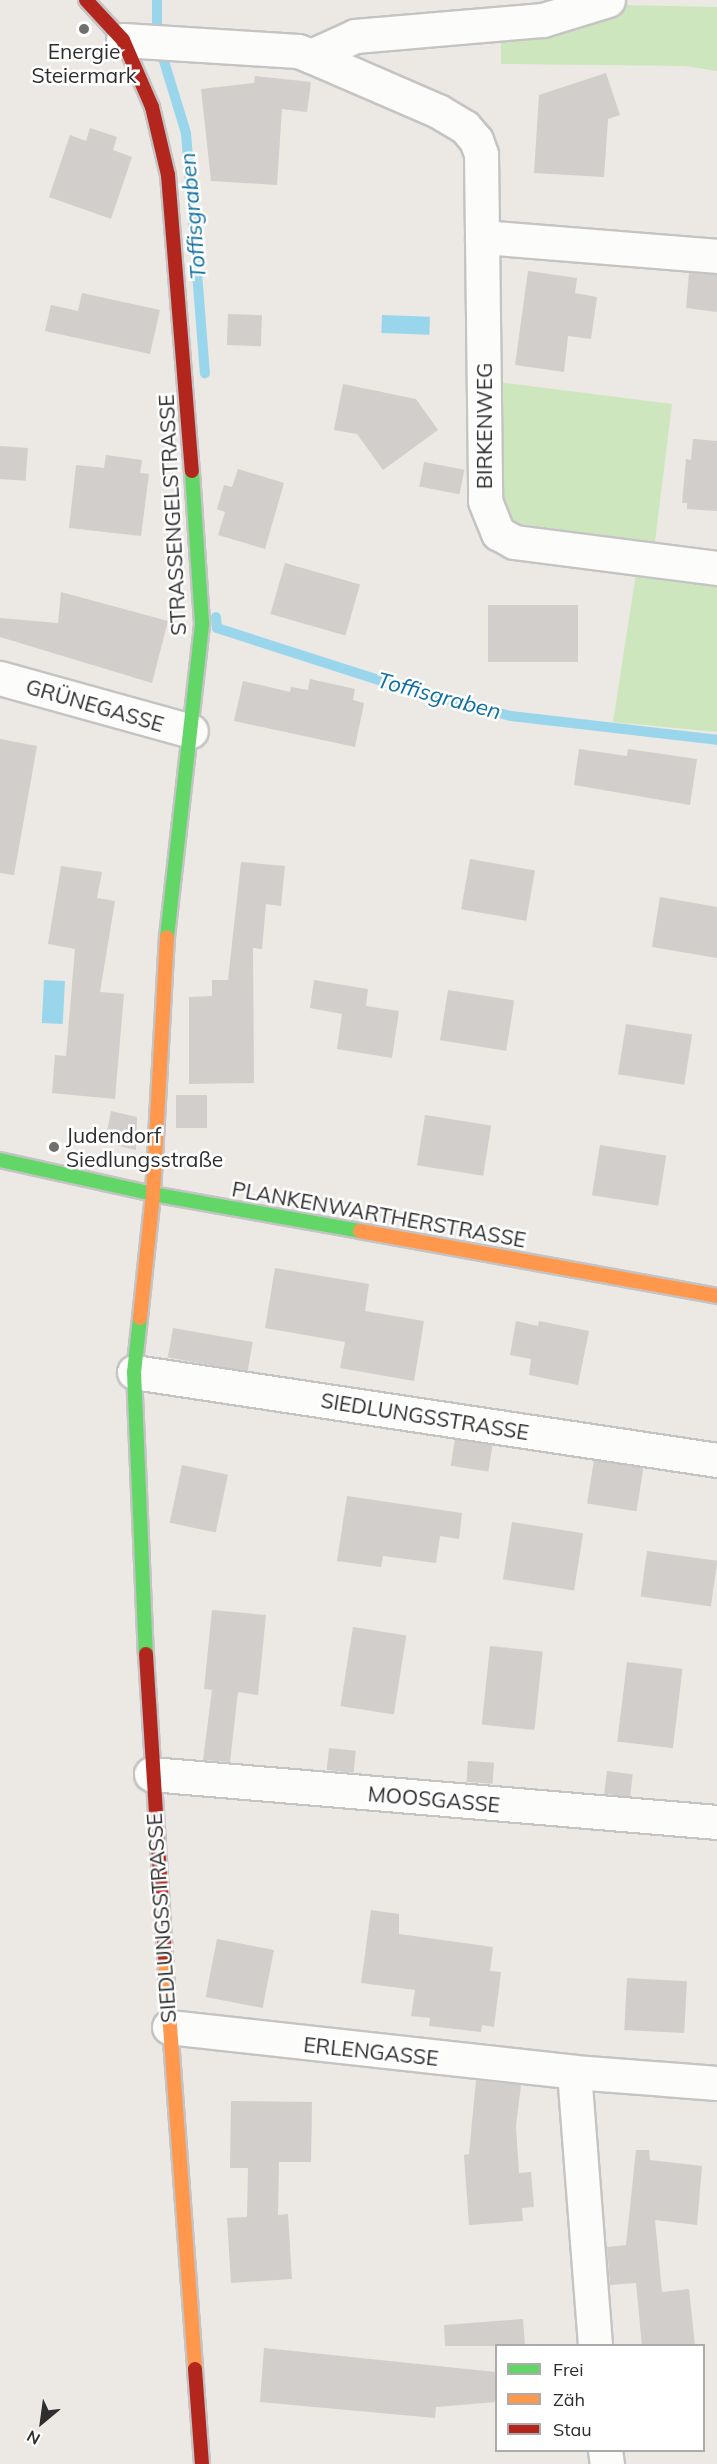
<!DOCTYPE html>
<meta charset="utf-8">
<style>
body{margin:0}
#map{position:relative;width:717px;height:2464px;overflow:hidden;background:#ece8e4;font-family:Mulish,sans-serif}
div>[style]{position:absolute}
.green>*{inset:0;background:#cee6be}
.water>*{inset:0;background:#99d6ec;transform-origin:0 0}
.stream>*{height:10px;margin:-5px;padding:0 5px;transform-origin:5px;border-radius:5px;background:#99d6ec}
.building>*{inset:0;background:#d1cecb;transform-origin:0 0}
.roads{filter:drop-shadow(2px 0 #c5c4c5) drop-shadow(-2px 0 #c5c4c5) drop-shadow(0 2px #c5c4c5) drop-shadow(0 -2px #c5c4c5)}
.street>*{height:33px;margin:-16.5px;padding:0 16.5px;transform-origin:16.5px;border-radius:16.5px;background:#fcfcfb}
.fast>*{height:14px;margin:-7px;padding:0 7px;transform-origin:7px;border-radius:7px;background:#63d668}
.slow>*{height:14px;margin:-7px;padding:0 7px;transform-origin:7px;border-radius:7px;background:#ff974d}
.jam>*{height:14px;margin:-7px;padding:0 7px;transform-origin:7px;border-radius:7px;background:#b3261e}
.dots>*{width:16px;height:16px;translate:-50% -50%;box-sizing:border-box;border:3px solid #fff;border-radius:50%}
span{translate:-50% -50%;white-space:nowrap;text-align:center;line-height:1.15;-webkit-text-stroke:5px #fff;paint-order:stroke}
.poi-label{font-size:21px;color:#2e2e2e}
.left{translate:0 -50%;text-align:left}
.street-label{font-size:21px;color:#2e2e2e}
.water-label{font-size:22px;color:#0d6fa3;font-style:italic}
.legend{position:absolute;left:495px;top:2344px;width:210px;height:108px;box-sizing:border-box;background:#fff;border:2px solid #ababab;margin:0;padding:8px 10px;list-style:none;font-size:18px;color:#2e2e2e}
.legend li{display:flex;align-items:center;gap:12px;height:30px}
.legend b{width:30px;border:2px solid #ababab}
.north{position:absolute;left:12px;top:2392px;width:60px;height:60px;-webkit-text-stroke:4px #fff;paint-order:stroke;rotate:209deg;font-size:16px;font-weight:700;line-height:24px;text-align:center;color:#2e2e2e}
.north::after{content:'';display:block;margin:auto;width:21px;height:27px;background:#2e2e2e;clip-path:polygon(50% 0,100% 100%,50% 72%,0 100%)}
</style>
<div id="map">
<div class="green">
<div style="clip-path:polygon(529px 3px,717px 7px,717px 71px,685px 66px,501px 64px,501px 28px)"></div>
<div style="clip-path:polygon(491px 381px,672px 404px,654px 550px,517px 531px,494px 501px)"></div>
<div style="clip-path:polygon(637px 567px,717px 577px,717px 732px,613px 722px)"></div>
</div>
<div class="water">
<div style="left:382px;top:315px;width:48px;height:18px;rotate:2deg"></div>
<div style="left:44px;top:980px;width:21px;height:43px;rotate:3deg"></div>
</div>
<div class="stream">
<div style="left:157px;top:0;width:24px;rotate:90deg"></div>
<div style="left:164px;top:61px;width:75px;rotate:73deg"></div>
<div style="left:186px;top:133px;width:241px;rotate:85.5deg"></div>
<div style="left:216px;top:617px;width:11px;rotate:85deg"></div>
<div style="left:217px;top:628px;width:200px;rotate:17.8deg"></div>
<div style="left:407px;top:689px;width:107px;rotate:14.6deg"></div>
<div style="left:511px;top:716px;width:207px;rotate:6.6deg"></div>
</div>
<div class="building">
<div style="clip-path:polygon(606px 73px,620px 115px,608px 119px,604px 177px,534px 173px,539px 95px)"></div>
<div style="clip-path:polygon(255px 76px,311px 82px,307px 112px,282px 109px,277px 185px,211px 181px,201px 89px,254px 83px)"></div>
<div style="clip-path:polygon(90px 128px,117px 137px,113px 150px,132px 157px,111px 219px,49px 197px,70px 135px,86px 141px)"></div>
<div style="clip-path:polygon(528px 271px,577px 278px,575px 293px,597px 297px,591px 339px,568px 336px,564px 372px,515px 365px)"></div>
<div style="clip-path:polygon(689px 273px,717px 274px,717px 312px,686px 308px)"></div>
<div style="clip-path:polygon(82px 293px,160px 310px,150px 354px,45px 331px,51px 305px,78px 311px)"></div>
<div style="left:228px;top:314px;width:34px;height:31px;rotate:2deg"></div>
<div style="clip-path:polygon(343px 384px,416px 399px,438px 430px,383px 470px,357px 434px,334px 430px)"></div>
<div style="clip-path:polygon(693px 439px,717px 441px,717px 511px,687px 509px,687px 503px,682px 503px,686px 459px,691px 460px)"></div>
<div style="left:0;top:446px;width:28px;height:33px;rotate:4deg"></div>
<div style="clip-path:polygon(106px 455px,142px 460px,140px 473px,149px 474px,141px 536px,69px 528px,76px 465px,104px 468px)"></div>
<div style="left:424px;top:462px;width:41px;height:25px;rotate:11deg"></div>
<div style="clip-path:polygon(238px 469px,284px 483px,265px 549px,218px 535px,225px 512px,217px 509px,224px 485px,232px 487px)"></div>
<div style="left:285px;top:563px;width:78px;height:53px;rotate:16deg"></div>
<div style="clip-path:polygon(61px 592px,168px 621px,152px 683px,0 637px,0 618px,58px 623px)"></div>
<div style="left:578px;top:605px;width:57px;height:90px;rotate:90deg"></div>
<div style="clip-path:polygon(310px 679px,355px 689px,353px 700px,364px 703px,355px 747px,234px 721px,243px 681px,290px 692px,291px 687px,308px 690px)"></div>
<div style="clip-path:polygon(0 739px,37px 746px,14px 875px,0 873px)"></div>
<div style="clip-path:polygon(579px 749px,627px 756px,628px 749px,697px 759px,690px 805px,574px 785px)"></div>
<div style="left:470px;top:859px;width:66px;height:51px;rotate:10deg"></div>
<div style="clip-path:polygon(241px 862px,285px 866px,281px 906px,266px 904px,262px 949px,253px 948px,254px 1083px,189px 1084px,189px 997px,212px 996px,212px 980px,228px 980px)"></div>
<div style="clip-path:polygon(61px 866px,102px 872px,97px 898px,115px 901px,100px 992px,124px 994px,115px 1099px,52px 1093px,55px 1055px,66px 1056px,75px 949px,48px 944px)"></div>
<div style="clip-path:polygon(660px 897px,717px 907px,717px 958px,652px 947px)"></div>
<div style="clip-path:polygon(314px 980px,368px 989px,366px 1006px,399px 1011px,392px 1058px,337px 1049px,342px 1014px,310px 1008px)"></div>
<div style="left:448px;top:990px;width:67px;height:51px;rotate:9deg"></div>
<div style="left:626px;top:1024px;width:67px;height:51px;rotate:9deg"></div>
<div style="left:207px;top:1095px;width:33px;height:31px;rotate:90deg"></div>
<div style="clip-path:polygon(111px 1111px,137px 1117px,136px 1150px,105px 1143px)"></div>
<div style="left:425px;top:1115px;width:67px;height:51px;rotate:9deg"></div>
<div style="left:600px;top:1145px;width:67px;height:51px;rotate:9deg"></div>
<div style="clip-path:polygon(275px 1268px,369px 1284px,365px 1311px,424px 1321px,414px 1381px,340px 1368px,345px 1342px,265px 1328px)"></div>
<div style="clip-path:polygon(516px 1321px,538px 1326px,539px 1321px,589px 1331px,578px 1385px,529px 1375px,531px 1359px,510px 1355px)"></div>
<div style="left:173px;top:1328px;width:81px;height:30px;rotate:10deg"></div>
<div style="left:455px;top:1439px;width:38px;height:27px;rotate:9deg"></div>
<div style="left:594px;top:1460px;width:50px;height:44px;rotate:9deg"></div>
<div style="left:182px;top:1465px;width:47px;height:59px;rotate:12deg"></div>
<div style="clip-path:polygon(347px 1496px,462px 1513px,459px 1539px,440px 1536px,436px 1563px,383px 1556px,381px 1567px,337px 1561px)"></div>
<div style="left:512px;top:1522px;width:72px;height:58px;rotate:9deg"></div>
<div style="left:647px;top:1551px;width:71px;height:46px;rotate:8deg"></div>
<div style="clip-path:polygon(212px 1610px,266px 1615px,258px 1695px,238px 1692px,230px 1762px,203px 1760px,212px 1690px,204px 1689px)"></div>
<div style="left:353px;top:1627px;width:54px;height:80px;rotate:9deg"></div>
<div style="left:490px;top:1646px;width:53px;height:79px;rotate:6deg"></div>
<div style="left:627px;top:1662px;width:56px;height:80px;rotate:7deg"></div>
<div style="left:329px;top:1748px;width:27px;height:22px;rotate:6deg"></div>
<div style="left:468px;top:1761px;width:26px;height:21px;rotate:4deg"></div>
<div style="left:607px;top:1771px;width:26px;height:23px;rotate:7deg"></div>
<div style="clip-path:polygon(371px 1910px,399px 1914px,399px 1934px,493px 1947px,490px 1971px,501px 1972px,494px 2027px,482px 2025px,481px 2032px,429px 2026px,430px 2018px,411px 2016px,415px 1990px,361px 1983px)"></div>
<div style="left:217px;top:1939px;width:58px;height:59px;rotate:11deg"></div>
<div style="left:627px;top:1978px;width:60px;height:52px;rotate:3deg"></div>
<div style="clip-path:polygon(476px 2080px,521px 2085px,516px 2126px,519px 2173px,531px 2172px,534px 2207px,522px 2208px,523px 2221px,469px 2225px,464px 2155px,469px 2154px)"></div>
<div style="clip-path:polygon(231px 2101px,312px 2102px,311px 2162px,279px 2162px,278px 2215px,288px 2214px,292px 2279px,231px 2283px,227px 2218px,247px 2217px,248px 2168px,230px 2168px)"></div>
<div style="clip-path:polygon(636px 2150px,649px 2150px,650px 2160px,702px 2166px,697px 2225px,655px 2220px,662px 2292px,689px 2289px,695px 2346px,642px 2346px,636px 2283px,610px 2285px,607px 2247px,626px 2245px)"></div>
<div style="clip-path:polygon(523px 2319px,525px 2346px,445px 2346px,444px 2325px)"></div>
<div style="clip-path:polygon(264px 2348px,496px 2372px,496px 2402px,436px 2407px,435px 2418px,260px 2402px)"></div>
</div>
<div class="roads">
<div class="street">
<div style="left:123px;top:40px;width:175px;rotate:3.6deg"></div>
<div style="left:298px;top:51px;width:14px;rotate:21deg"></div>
<div style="left:311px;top:56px;width:48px;rotate:-24.4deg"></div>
<div style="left:355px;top:36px;width:189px;rotate:-4.9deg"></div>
<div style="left:543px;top:20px;width:68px;rotate:-17.1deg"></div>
<div style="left:311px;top:56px;width:138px;rotate:23.4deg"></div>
<div style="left:438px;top:111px;width:31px;rotate:31deg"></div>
<div style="left:465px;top:127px;width:17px;rotate:50deg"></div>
<div style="left:476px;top:140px;width:15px;rotate:70deg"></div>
<div style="left:481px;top:154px;width:347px;rotate:89.3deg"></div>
<div style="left:485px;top:501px;width:35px;rotate:68deg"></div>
<div style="left:498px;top:533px;width:18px;rotate:29deg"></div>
<div style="left:514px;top:542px;width:205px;rotate:7.3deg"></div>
<div style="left:482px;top:237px;width:236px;rotate:4.6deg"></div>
<div style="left:0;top:678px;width:198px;rotate:15.5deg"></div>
<div style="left:134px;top:1372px;width:590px;rotate:8.58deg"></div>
<div style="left:151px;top:1774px;width:568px;rotate:4.85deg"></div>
<div style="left:169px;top:2027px;width:407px;rotate:6.3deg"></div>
<div style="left:574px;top:2072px;width:143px;rotate:4.4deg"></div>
<div style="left:574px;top:2072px;width:275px;rotate:85.6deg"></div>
<div style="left:605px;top:2450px;width:14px;rotate:82deg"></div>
</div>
<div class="fast">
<div style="left:167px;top:937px;width:316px;rotate:-83.6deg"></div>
<div style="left:202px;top:623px;width:152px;rotate:-93.8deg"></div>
<div style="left:0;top:1160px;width:157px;rotate:12.5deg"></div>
<div style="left:153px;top:1194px;width:210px;rotate:10.1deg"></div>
<div style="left:140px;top:1318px;width:54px;rotate:96.3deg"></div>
<div style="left:134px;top:1372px;width:282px;rotate:87.6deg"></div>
</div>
<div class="slow">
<div style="left:360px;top:1231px;width:363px;rotate:10.3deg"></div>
<div style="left:140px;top:1318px;width:125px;rotate:-84deg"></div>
<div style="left:153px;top:1194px;width:257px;rotate:-86.9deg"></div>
<div style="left:165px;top:1958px;width:412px;rotate:85.8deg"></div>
</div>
<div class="jam">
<div style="left:86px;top:0;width:54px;rotate:47.2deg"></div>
<div style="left:123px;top:40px;width:73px;rotate:66.6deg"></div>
<div style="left:152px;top:107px;width:70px;rotate:76.8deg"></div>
<div style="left:168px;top:175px;width:297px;rotate:85.4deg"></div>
<div style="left:146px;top:1654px;width:305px;rotate:86.4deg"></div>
<div style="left:195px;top:2369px;width:95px;rotate:85.8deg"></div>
</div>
</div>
<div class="dots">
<div style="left:84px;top:29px;background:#706f6e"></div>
<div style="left:54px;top:1147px;background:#706f6e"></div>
</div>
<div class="poi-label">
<span style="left:84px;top:63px">Energie<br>Steiermark</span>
<span class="left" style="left:66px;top:1147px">Judendorf<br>Siedlungsstraße</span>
</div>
<div class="street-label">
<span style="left:484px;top:426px;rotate:-90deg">BIRKENWEG</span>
<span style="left:172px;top:515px;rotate:-93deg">STRASSENGELSTRASSE</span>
<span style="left:95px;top:705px;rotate:16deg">GRÜNEGASSE</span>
<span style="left:379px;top:1214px;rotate:10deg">PLANKENWARTHERSTRASSE</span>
<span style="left:425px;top:1416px;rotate:9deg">SIEDLUNGSSTRASSE</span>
<span style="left:434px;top:1799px;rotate:5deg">MOOSGASSE</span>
<span style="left:161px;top:1918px;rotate:-94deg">SIEDLUNGSSTRASSE</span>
<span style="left:371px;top:2051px;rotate:6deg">ERLENGASSE</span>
</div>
<div class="water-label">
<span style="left:193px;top:216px;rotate:-95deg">Toffisgraben</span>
<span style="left:439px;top:696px;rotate:15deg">Toffisgraben</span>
</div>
<ul class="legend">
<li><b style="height:8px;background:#63d668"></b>Frei</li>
<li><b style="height:8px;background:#ff974d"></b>Zäh</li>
<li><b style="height:8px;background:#b3261e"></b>Stau</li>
</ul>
<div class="north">N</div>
</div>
